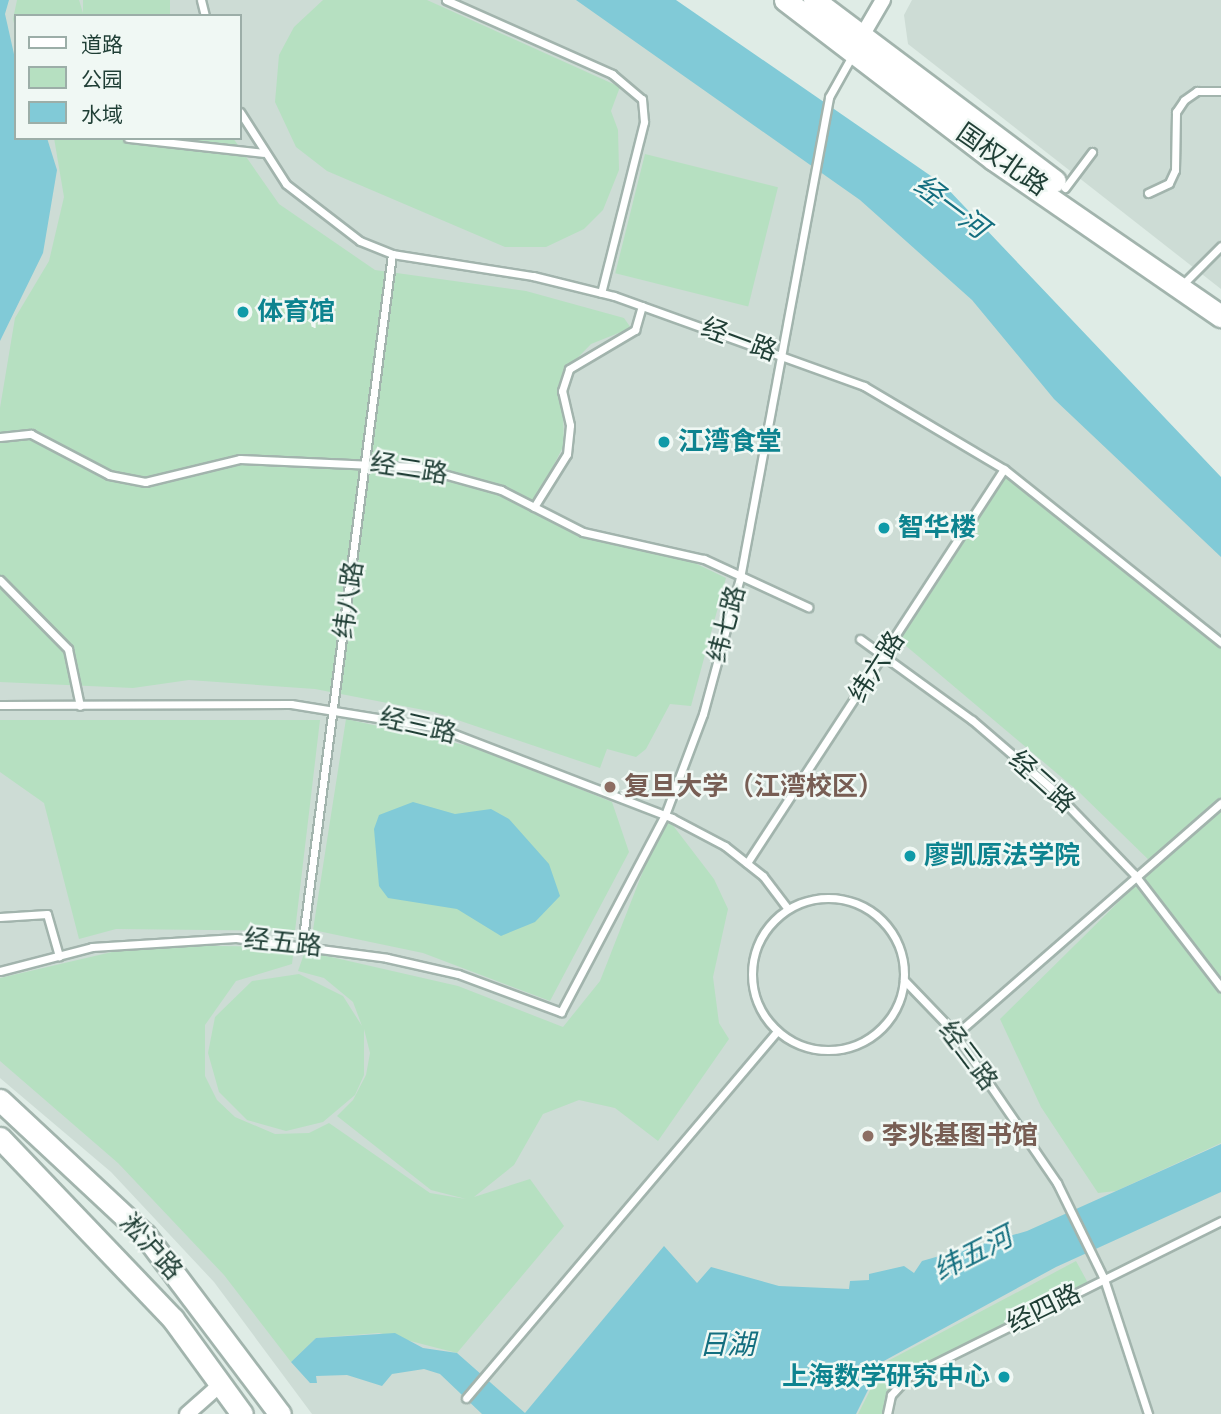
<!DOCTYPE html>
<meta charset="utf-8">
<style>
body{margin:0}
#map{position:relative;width:1221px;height:1414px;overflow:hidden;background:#dfece6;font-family:Karla,"Noto Sans SC",sans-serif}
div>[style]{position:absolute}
.built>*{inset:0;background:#cddcd5}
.green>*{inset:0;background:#b6e0c1;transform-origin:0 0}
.water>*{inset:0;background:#81cad7}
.roads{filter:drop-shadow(2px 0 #a2b4ad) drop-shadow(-2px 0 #a2b4ad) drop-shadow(0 2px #a2b4ad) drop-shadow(0 -2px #a2b4ad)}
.service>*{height:7px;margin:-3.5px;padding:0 3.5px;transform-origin:3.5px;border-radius:3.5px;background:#fff}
.service>.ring{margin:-3.5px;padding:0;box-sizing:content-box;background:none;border:7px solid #fff;border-radius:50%}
.minor>*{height:14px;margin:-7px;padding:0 7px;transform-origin:7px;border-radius:7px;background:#fff}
.secondary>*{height:21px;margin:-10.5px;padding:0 10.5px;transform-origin:10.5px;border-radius:10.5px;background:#fff}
.dots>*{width:19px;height:19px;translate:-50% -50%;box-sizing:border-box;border:4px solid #f0f8f4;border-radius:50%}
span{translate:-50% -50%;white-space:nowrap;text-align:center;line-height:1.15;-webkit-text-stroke:5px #f0f8f4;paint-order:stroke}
.street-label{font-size:26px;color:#1f3e35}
.culture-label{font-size:26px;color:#0d838f;font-weight:700}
.left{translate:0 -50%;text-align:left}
.right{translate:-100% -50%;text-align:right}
.education-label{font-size:26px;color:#785e54;font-weight:700}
.water-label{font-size:28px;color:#136e7f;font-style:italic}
.legend{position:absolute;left:14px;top:14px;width:228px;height:126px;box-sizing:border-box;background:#f0f8f4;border:2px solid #9caea8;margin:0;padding:9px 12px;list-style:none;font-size:21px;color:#1f3e35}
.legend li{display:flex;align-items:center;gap:14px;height:35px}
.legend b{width:35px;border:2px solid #9caea8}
</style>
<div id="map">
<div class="built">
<div style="clip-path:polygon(evenodd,0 0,673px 0,1221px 496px,1221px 1414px,312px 1414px,214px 1282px,111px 1172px,0 1078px,0 0,16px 16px,240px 16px,240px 138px,16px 138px,16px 16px)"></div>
<div style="clip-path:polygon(912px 0,1221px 0,1221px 289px,908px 44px,904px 15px)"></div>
</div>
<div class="green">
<div style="clip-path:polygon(17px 0,79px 0,84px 16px,16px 16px,16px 32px,13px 19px)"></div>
<div style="left:83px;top:0;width:87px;height:16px"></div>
<div style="clip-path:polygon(427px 0,620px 87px,611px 111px,618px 130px,619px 170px,603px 210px,584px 229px,546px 247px,505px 247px,327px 171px,296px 147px,275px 102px,279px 55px,294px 27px,323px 0)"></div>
<div style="clip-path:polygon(54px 138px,233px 138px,279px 204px,375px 270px,526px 291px,624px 318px,631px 328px,591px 344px,562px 374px,564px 445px,531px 510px,581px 536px,676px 554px,726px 578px,691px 706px,670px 704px,646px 749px,636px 757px,607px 749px,600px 768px,434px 712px,315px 689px,189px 680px,133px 688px,0 682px,0 408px,15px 318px,49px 261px,64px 197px)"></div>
<div style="left:645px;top:154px;width:137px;height:123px;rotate:14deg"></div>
<div style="clip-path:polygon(1003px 475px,1221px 648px,1221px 1143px,1116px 1191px,1098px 1193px,1041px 1107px,1000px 1019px,1155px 866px,1079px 792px,899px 640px)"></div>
<div style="clip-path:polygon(346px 719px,478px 748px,612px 802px,629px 852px,550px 1001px,423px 953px,313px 930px)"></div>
<div style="clip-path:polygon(0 720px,320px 720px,295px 931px,116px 929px,79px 939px,44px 803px,0 772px)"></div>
<div style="clip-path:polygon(665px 815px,714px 879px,728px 909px,713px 977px,719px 1023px,729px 1039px,658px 1141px,615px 1108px,579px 1100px,543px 1114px,514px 1165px,474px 1197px,530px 1179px,564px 1226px,457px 1353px,379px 1333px,316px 1338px,291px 1362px,224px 1275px,118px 1163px,0 1061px,0 978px,142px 945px,294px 947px,292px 964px,236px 981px,205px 1025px,205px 1076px,217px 1100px,235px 1117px,275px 1134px,309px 1133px,329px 1123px,430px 1193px,466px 1199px,431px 1190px,337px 1116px,353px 1100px,366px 1075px,370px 1053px,364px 1029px,364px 1075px,355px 1095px,323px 1122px,286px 1131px,247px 1120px,219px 1092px,208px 1053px,215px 1017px,252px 981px,299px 974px,343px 996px,362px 1026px,353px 1002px,324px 978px,298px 971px,305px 951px,458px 986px,563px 1027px,600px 981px)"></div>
<div style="clip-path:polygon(1076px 1261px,1088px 1283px,909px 1374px,889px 1394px,887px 1414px,858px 1414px,884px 1363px)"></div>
</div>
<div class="water">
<div style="clip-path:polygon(0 0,9px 0,5px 14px,16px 63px,16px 138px,47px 138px,57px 170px,43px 253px,0 341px)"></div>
<div style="clip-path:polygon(576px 0,676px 0,944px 185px,1221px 477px,1221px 557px,1054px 399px,972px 300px,860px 200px)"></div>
<div style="clip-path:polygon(413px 802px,455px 814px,491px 809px,509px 819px,549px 864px,560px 896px,535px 922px,501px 936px,457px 909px,388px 898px,379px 886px,374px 829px,379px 815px)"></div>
<div style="clip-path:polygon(1221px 1144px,1221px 1192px,1056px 1267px,882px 1362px,856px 1414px,482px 1414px,440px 1374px,424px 1369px,392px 1374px,382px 1386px,347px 1375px,316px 1376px,317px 1383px,310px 1383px,291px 1362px,316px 1338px,395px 1333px,423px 1348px,457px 1353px,525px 1413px,664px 1246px,697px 1283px,711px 1267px,779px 1286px,849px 1289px,850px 1281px,869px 1280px,869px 1274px,904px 1266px,914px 1273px,922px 1261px,1027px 1231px)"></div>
</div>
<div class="roads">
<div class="service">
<div style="left:201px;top:0;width:16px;rotate:76deg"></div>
<div style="left:446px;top:0;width:182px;rotate:24deg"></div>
<div style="left:612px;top:74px;width:39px;rotate:40deg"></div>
<div style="left:642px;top:99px;width:23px;rotate:85deg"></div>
<div style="left:644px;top:122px;width:176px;rotate:104.1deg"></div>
<div style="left:240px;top:112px;width:85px;rotate:57.4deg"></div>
<div style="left:286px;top:184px;width:93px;rotate:37.6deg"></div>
<div style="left:360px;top:241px;width:35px;rotate:22deg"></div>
<div style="left:392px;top:254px;width:143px;rotate:8.9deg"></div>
<div style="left:533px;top:276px;width:83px;rotate:13.9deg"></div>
<div style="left:614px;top:296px;width:266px;rotate:19.8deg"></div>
<div style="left:864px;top:386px;width:163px;rotate:30.7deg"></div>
<div style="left:1004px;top:469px;width:278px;rotate:38.6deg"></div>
<div style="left:128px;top:138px;width:136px;rotate:6.3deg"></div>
<div style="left:1065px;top:188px;width:45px;rotate:-53.1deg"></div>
<div style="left:1148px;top:193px;width:23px;rotate:-25deg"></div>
<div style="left:1169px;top:183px;width:14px;rotate:-65deg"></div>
<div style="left:1175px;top:170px;width:58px;rotate:-89deg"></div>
<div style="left:1176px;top:112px;width:14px;rotate:-56deg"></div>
<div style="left:1184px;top:100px;width:16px;rotate:-35deg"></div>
<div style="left:1197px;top:91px;width:24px"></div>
<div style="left:1182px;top:285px;width:55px;rotate:-45deg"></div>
<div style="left:0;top:437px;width:31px;rotate:-6deg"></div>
<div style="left:31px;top:434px;width:88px;rotate:27.7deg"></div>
<div style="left:109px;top:475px;width:37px;rotate:11deg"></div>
<div style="left:145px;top:482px;width:98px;rotate:-13.6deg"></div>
<div style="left:240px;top:459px;width:178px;rotate:2.6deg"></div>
<div style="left:418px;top:467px;width:86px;rotate:15.5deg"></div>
<div style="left:501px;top:490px;width:92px;rotate:27.1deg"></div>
<div style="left:583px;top:532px;width:124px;rotate:12.6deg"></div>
<div style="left:704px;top:559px;width:115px;rotate:24.8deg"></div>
<div style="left:534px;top:507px;width:62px;rotate:-58.1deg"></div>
<div style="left:567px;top:454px;width:29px;rotate:-84deg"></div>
<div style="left:570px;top:425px;width:35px;rotate:-103deg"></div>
<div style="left:562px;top:391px;width:23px;rotate:-72deg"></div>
<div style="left:569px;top:369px;width:77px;rotate:-30.6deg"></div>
<div style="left:635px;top:330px;width:25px;rotate:-74deg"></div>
<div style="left:0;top:580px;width:97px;rotate:45.4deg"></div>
<div style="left:68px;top:649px;width:58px;rotate:78.1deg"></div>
<div style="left:860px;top:639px;width:138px;rotate:35.9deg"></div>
<div style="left:972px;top:720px;width:103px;rotate:40.7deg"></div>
<div style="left:1050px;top:787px;width:121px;rotate:46deg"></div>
<div style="left:1134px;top:874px;width:143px;rotate:52.4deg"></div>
<div style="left:0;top:705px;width:291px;rotate:-0.2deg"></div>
<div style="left:291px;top:704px;width:150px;rotate:9.2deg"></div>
<div style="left:439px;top:728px;width:250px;rotate:21.1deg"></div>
<div style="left:672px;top:818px;width:60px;rotate:27.8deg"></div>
<div style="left:725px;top:846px;width:48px;rotate:38.3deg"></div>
<div style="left:763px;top:876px;width:41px;rotate:52.9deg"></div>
<div style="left:747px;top:863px;width:470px;rotate:-56.9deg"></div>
<div class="ring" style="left:752px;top:898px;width:145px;height:145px"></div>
<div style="left:0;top:917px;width:47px;rotate:-3.7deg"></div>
<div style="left:47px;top:914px;width:44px;rotate:74.1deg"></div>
<div style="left:302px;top:945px;width:697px;rotate:-82.58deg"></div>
<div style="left:0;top:971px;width:95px;rotate:-14.6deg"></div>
<div style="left:92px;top:947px;width:144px;rotate:-3.6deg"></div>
<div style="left:236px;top:938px;width:152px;rotate:7.5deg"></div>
<div style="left:387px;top:958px;width:73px;rotate:12.7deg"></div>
<div style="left:458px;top:974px;width:110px;rotate:20.3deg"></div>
<div style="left:561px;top:1012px;width:223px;rotate:-62.2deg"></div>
<div style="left:665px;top:815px;width:108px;rotate:-69.4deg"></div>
<div style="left:703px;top:714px;width:141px;rotate:-74.8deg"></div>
<div style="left:740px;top:578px;width:489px;rotate:-79.5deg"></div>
<div style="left:829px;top:97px;width:49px;rotate:-60.8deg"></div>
<div style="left:904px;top:980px;width:71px;rotate:46.1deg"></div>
<div style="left:953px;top:1031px;width:184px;rotate:55.6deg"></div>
<div style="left:1057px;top:1183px;width:107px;rotate:63.9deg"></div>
<div style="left:1104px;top:1279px;width:142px;rotate:71.9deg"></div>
<div style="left:955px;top:1035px;width:353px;rotate:-41.1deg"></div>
<div style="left:466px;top:1398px;width:481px;rotate:-49.7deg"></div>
<div style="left:887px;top:1414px;width:19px;rotate:-78deg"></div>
<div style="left:891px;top:1395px;width:25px;rotate:-47deg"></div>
<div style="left:908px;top:1377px;width:350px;rotate:-26.5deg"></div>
</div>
<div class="minor">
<div style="left:859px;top:41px;width:48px;rotate:-59.7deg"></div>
<div style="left:187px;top:1414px;width:45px;rotate:-41.4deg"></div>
</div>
<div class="secondary">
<div style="left:785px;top:0;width:262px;rotate:37.4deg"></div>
<div style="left:993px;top:159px;width:277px;rotate:34.6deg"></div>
<div style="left:814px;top:0;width:301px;rotate:36.9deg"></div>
<div style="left:0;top:1100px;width:198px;rotate:43deg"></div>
<div style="left:145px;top:1235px;width:224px;rotate:53deg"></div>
<div style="left:0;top:1138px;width:250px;rotate:46.3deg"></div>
<div style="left:173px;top:1319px;width:117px;rotate:54deg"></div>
</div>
</div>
<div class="dots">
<div style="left:243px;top:312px;background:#0f9aa8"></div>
<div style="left:664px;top:442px;background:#0f9aa8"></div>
<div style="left:884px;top:528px;background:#0f9aa8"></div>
<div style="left:610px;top:787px;background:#8d6e63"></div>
<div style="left:910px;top:856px;background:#0f9aa8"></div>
<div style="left:868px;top:1136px;background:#8d6e63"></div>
<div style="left:1004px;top:1377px;background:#0f9aa8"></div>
</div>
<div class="street-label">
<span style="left:1002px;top:160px;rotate:35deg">国权北路</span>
<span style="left:739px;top:340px;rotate:20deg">经一路</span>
<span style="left:409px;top:469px;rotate:9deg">经二路</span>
<span style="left:349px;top:600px;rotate:-82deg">纬八路</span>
<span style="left:727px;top:624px;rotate:-75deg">纬七路</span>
<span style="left:877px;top:667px;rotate:-57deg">纬六路</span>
<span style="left:418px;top:726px;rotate:13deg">经三路</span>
<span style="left:1042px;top:782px;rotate:42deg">经二路</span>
<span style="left:283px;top:943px;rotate:6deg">经五路</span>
<span style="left:968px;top:1056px;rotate:53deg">经三路</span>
<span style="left:151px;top:1247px;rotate:48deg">淞沪路</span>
<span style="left:1044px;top:1309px;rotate:-26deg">经四路</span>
</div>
<div class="culture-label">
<span class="left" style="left:257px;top:312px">体育馆</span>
<span class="left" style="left:678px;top:442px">江湾食堂</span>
<span class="left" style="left:898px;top:528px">智华楼</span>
<span class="left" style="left:924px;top:856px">廖凯原法学院</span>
<span class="right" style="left:990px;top:1377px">上海数学研究中心</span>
</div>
<div class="education-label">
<span class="left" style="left:624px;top:787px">复旦大学（江湾校区）</span>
<span class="left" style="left:882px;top:1136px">李兆基图书馆</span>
</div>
<div class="water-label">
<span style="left:951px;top:207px;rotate:37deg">经一河</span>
<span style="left:973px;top:1254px;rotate:-27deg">纬五河</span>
<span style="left:727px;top:1345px">日湖</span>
</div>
<ul class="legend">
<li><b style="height:9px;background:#fff"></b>道路</li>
<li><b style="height:19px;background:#b6e0c1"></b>公园</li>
<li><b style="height:19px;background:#81cad7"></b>水域</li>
</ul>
</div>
